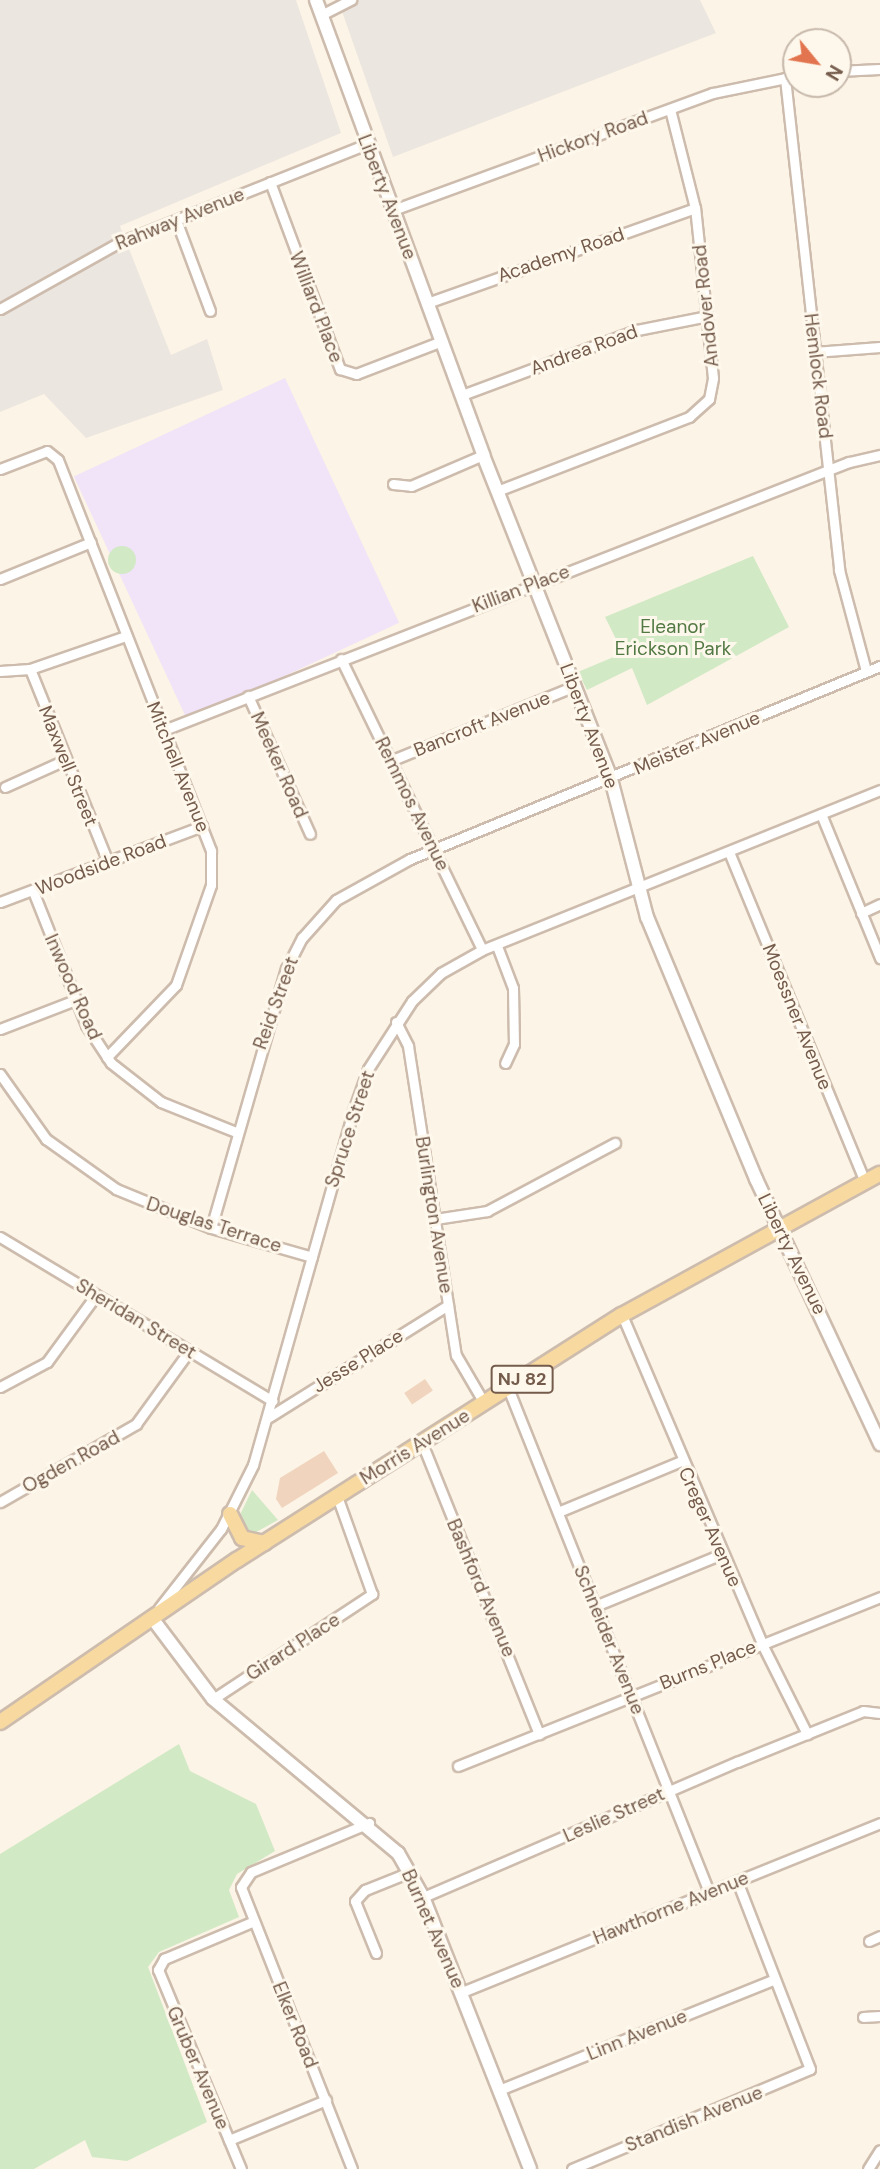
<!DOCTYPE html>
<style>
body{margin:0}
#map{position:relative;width:880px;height:2169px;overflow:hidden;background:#fcf4e6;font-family:"DM Sans",sans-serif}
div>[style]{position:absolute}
.industrial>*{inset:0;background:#ece6e0}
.education>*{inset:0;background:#f1e3f8;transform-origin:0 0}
.green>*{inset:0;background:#d2e9c5}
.round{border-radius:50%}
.building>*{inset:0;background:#f0d4be;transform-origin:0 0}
.roads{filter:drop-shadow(2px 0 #cdbcad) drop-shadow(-2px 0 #cdbcad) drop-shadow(0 2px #cdbcad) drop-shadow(0 -2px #cdbcad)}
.street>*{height:9px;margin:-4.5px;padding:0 4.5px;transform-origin:4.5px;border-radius:4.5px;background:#fff}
.secondary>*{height:12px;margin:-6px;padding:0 6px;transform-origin:6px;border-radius:6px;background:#fff}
.primary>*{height:14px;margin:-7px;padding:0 7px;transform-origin:7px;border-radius:7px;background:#f8daa1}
span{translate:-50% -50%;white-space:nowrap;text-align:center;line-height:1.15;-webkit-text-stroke:6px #fef8ec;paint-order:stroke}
.shield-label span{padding:2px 5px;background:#fef8ec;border:2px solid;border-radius:5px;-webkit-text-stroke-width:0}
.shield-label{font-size:18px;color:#745b4b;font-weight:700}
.street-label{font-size:19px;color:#745b4b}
.park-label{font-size:19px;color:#527943}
.north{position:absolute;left:782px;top:28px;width:70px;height:70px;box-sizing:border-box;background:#fef8ec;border:2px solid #c7b9ac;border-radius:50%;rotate:120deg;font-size:19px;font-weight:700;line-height:28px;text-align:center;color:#745b4b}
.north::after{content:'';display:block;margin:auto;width:24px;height:32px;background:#e2754f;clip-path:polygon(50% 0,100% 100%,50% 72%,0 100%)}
</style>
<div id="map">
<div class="industrial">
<div style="clip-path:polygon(0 0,296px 0,341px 133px,120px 226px,171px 355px,207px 339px,223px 390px,86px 438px,44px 394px,0 412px)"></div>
<div style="clip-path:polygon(338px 0,700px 0,716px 33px,393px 157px)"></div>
</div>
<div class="education">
<div style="left:285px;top:378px;width:270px;height:233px;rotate:65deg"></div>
</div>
<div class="green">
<div class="round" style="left:108px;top:546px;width:28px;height:28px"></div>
<div style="clip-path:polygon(753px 556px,789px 627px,647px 705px,632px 668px,587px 690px,578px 672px,623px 653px,605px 617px)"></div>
<div style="clip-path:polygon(252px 1490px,278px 1520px,251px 1535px,236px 1523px)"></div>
<div style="clip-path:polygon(179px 1744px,190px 1771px,256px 1804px,275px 1851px,237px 1874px,229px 1890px,239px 1917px,159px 1952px,148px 1967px,207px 2122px,127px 2161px,92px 2157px,85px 2140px,34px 2169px,0 2169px,0 1854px)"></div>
</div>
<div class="building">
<div style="left:425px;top:1379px;width:14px;height:25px;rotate:56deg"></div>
<div style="clip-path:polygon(324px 1451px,338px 1473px,282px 1508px,276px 1499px,280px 1478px)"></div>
</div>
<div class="roads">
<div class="street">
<div style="left:321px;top:15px;width:34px;rotate:-27deg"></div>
<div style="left:838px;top:71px;width:42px;rotate:-2.7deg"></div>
<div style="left:785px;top:78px;width:495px;rotate:83.7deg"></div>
<div style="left:839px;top:570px;width:105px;rotate:75deg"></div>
<div style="left:270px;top:182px;width:200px;rotate:69.5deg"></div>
<div style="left:340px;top:369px;width:17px;rotate:17deg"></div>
<div style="left:356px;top:374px;width:92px;rotate:-21deg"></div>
<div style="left:393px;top:210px;width:341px;rotate:-20.1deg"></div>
<div style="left:713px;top:93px;width:85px;rotate:-11.6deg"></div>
<div style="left:176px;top:220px;width:97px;rotate:69.5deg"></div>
<div style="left:427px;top:303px;width:284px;rotate:-19.5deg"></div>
<div style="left:0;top:309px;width:135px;rotate:-29.2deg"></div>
<div style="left:118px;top:243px;width:268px;rotate:-21.7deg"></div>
<div style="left:814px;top:352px;width:66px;rotate:-4.3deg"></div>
<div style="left:462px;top:395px;width:187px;rotate:-20.4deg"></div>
<div style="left:637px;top:330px;width:72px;rotate:-11.2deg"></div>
<div style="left:0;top:469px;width:50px;rotate:-21deg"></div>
<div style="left:47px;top:451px;width:14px;rotate:39deg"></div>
<div style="left:58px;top:460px;width:420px;rotate:68.6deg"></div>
<div style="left:211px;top:851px;width:34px;rotate:90deg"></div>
<div style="left:211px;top:885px;width:106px;rotate:109.3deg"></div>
<div style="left:176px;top:985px;width:100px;rotate:133.8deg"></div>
<div style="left:393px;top:484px;width:18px;rotate:6deg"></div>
<div style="left:411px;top:486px;width:78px;rotate:-23.3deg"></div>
<div style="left:497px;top:491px;width:206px;rotate:-21.1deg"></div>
<div style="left:689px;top:417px;width:27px;rotate:-42deg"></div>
<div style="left:709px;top:399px;width:21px;rotate:-79deg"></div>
<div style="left:713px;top:378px;width:171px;rotate:-96deg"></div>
<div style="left:695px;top:208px;width:102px;rotate:-104.2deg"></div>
<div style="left:0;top:579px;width:98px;rotate:-22.1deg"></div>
<div style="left:341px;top:659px;width:323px;rotate:64.1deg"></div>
<div style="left:30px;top:669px;width:208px;rotate:68deg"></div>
<div style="left:0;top:671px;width:30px;rotate:-4deg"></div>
<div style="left:30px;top:669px;width:102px;rotate:-19deg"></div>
<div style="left:248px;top:696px;width:151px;rotate:65.8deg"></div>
<div style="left:164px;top:730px;width:736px;rotate:-21.37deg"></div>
<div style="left:849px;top:462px;width:32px;rotate:-13deg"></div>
<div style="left:390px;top:761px;width:200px;rotate:-22.1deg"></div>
<div style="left:5px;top:787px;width:66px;rotate:-24.2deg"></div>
<div style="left:821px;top:814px;width:156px;rotate:67.7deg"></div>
<div style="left:729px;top:852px;width:357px;rotate:67.6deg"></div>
<div style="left:33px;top:891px;width:144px;rotate:68.4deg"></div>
<div style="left:86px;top:1025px;width:45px;rotate:56.7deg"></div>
<div style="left:111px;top:1063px;width:63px;rotate:38deg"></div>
<div style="left:161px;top:1102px;width:81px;rotate:21.8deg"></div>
<div style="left:0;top:902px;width:216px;rotate:-20.6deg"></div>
<div style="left:861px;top:913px;width:21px;rotate:-25deg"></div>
<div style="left:497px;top:946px;width:45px;rotate:69.1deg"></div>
<div style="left:513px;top:988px;width:56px;rotate:89deg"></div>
<div style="left:514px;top:1044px;width:21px;rotate:115deg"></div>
<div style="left:396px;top:1022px;width:27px;rotate:63deg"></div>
<div style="left:408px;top:1046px;width:313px;rotate:81.2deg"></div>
<div style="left:456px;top:1355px;width:56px;rotate:59.7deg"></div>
<div style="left:0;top:1029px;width:80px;rotate:-21.1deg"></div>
<div style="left:0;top:1074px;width:80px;rotate:54.7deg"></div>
<div style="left:46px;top:1139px;width:86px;rotate:35.5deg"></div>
<div style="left:116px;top:1189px;width:103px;rotate:22.3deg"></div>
<div style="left:211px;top:1228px;width:105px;rotate:16deg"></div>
<div style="left:435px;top:1219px;width:53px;rotate:-8.7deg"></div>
<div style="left:487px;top:1211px;width:145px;rotate:-28deg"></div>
<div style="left:211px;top:1228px;width:270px;rotate:-73.9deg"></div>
<div style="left:286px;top:969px;width:35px;rotate:-63deg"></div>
<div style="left:302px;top:938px;width:51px;rotate:-48.2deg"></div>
<div style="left:336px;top:900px;width:85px;rotate:-29deg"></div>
<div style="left:410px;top:859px;width:508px;rotate:-22.32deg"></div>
<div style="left:0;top:1237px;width:318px;rotate:31deg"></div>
<div style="left:622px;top:1315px;width:358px;rotate:66.9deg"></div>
<div style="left:762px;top:1644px;width:101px;rotate:63.4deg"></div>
<div style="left:0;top:1387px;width:53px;rotate:-28deg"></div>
<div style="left:47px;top:1362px;width:83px;rotate:-53.8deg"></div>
<div style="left:508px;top:1388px;width:543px;rotate:68.26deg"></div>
<div style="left:269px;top:1417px;width:211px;rotate:-32deg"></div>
<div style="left:422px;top:1443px;width:314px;rotate:68.1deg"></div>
<div style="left:0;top:1502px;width:157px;rotate:-29.8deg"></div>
<div style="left:136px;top:1424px;width:90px;rotate:-54deg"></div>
<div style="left:558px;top:1512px;width:133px;rotate:-22.5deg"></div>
<div style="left:595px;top:1606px;width:137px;rotate:-22.3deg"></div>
<div style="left:159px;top:1608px;width:100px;rotate:-51.9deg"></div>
<div style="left:221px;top:1529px;width:72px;rotate:-63.4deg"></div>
<div style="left:253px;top:1465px;width:365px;rotate:-74.2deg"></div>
<div style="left:352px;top:1114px;width:48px;rotate:-70.4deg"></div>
<div style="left:368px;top:1069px;width:81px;rotate:-57.1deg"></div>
<div style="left:412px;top:1001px;width:40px;rotate:-44deg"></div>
<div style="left:441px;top:973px;width:47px;rotate:-29.3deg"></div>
<div style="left:482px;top:950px;width:429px;rotate:-21.9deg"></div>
<div style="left:213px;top:1699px;width:191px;rotate:-33.4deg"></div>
<div style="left:372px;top:1594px;width:104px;rotate:-109.7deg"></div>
<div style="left:458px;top:1766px;width:455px;rotate:-21.8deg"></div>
<div style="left:423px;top:1897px;width:342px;rotate:-23.3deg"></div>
<div style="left:737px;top:1762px;width:136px;rotate:-22deg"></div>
<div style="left:863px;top:1711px;width:17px;rotate:7deg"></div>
<div style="left:869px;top:1941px;width:12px;rotate:-24deg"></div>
<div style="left:376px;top:1953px;width:56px;rotate:-112deg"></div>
<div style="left:355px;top:1901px;width:15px;rotate:-48deg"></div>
<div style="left:365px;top:1890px;width:48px;rotate:-21.8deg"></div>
<div style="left:462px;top:1992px;width:451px;rotate:-22deg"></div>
<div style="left:863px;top:2017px;width:17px;rotate:-3deg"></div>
<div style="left:499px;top:2090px;width:297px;rotate:-21.9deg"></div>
<div style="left:229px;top:2140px;width:105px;rotate:-22.4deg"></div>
<div style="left:241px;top:2169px;width:216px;rotate:-112.6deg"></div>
<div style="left:158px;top:1970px;width:13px;rotate:-61deg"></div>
<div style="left:164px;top:1959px;width:95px;rotate:-22.8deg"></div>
<div style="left:352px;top:2169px;width:303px;rotate:-111.5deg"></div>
<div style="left:241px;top:1887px;width:18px;rotate:-56deg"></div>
<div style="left:251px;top:1872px;width:128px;rotate:-22.6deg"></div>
<div style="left:572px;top:2169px;width:258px;rotate:-22.8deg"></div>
<div style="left:810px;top:2069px;width:202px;rotate:-111.2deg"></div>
<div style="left:868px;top:2169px;width:22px;rotate:-58deg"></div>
</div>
<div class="secondary">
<div style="left:316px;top:0;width:485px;rotate:69.8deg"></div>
<div style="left:483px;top:455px;width:348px;rotate:68.4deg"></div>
<div style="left:611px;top:779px;width:143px;rotate:75.4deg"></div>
<div style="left:647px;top:917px;width:284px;rotate:67.4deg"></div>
<div style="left:756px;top:1179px;width:293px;rotate:64.9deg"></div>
<div style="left:152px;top:1618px;width:101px;rotate:53deg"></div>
<div style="left:213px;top:1699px;width:241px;rotate:39.8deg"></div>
<div style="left:398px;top:1853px;width:51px;rotate:60.4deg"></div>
<div style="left:423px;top:1897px;width:292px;rotate:68.5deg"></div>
</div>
<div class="primary">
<div style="left:230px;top:1514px;width:27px;rotate:63deg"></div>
<div style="left:242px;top:1538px;width:23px;rotate:13deg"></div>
<div style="left:0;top:1722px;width:287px;rotate:-34.4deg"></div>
<div style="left:237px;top:1560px;width:456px;rotate:-32.5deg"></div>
<div style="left:622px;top:1315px;width:294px;rotate:-28.7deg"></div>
</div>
</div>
<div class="shield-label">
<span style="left:522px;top:1379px">NJ 82</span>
</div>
<div class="street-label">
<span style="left:593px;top:137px;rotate:-20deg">Hickory Road</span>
<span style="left:387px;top:197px;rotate:69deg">Liberty Avenue</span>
<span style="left:180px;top:219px;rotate:-22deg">Rahway Avenue</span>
<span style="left:561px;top:255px;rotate:-19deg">Academy Road</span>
<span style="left:706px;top:306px;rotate:-96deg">Andover Road</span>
<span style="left:316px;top:307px;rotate:69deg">Williard Place</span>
<span style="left:584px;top:350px;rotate:-20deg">Andrea Road</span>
<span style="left:818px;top:376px;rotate:83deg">Hemlock Road</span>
<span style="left:521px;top:589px;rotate:-21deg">Killian Place</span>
<span style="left:482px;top:724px;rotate:-22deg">Bancroft Avenue</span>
<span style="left:589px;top:726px;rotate:69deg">Liberty Avenue</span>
<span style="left:697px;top:743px;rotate:-23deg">Meister Avenue</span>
<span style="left:279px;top:765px;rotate:66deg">Meeker Road</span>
<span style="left:68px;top:766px;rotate:68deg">Maxwell Street</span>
<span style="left:178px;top:767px;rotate:68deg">Mitchell Avenue</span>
<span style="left:412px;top:804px;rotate:64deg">Remmos Avenue</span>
<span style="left:101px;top:865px;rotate:-21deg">Woodside Road</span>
<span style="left:73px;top:987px;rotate:66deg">Inwood Road</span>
<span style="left:276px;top:1003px;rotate:-70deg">Reid Street</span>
<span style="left:797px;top:1017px;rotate:68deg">Moessner Avenue</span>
<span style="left:350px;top:1129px;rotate:-72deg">Spruce Street</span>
<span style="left:434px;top:1215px;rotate:81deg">Burlington Avenue</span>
<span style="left:214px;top:1225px;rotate:18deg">Douglas Terrace</span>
<span style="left:792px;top:1254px;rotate:64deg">Liberty Avenue</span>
<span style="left:136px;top:1319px;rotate:31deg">Sheridan Street</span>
<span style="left:358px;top:1361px;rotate:-32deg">Jesse Place</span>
<span style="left:415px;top:1447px;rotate:-32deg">Morris Avenue</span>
<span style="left:71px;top:1462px;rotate:-29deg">Ogden Road</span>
<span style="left:710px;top:1527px;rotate:66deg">Creger Avenue</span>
<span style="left:481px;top:1588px;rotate:67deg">Bashford Avenue</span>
<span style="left:609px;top:1640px;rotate:68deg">Schneider Avenue</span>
<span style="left:293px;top:1647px;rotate:-33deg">Girard Place</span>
<span style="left:708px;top:1665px;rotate:-22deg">Burns Place</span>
<span style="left:614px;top:1815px;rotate:-24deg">Leslie Street</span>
<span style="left:671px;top:1908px;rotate:-22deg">Hawthorne Avenue</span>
<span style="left:433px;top:1929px;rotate:66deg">Burnet Avenue</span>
<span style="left:295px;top:2025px;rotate:68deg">Elker Road</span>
<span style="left:637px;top:2035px;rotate:-22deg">Linn Avenue</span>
<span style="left:198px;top:2068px;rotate:67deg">Gruber Avenue</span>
<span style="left:694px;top:2119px;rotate:-22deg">Standish Avenue</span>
</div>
<div class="park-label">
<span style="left:673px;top:638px">Eleanor<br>Erickson Park</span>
</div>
<div class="north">N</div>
</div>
